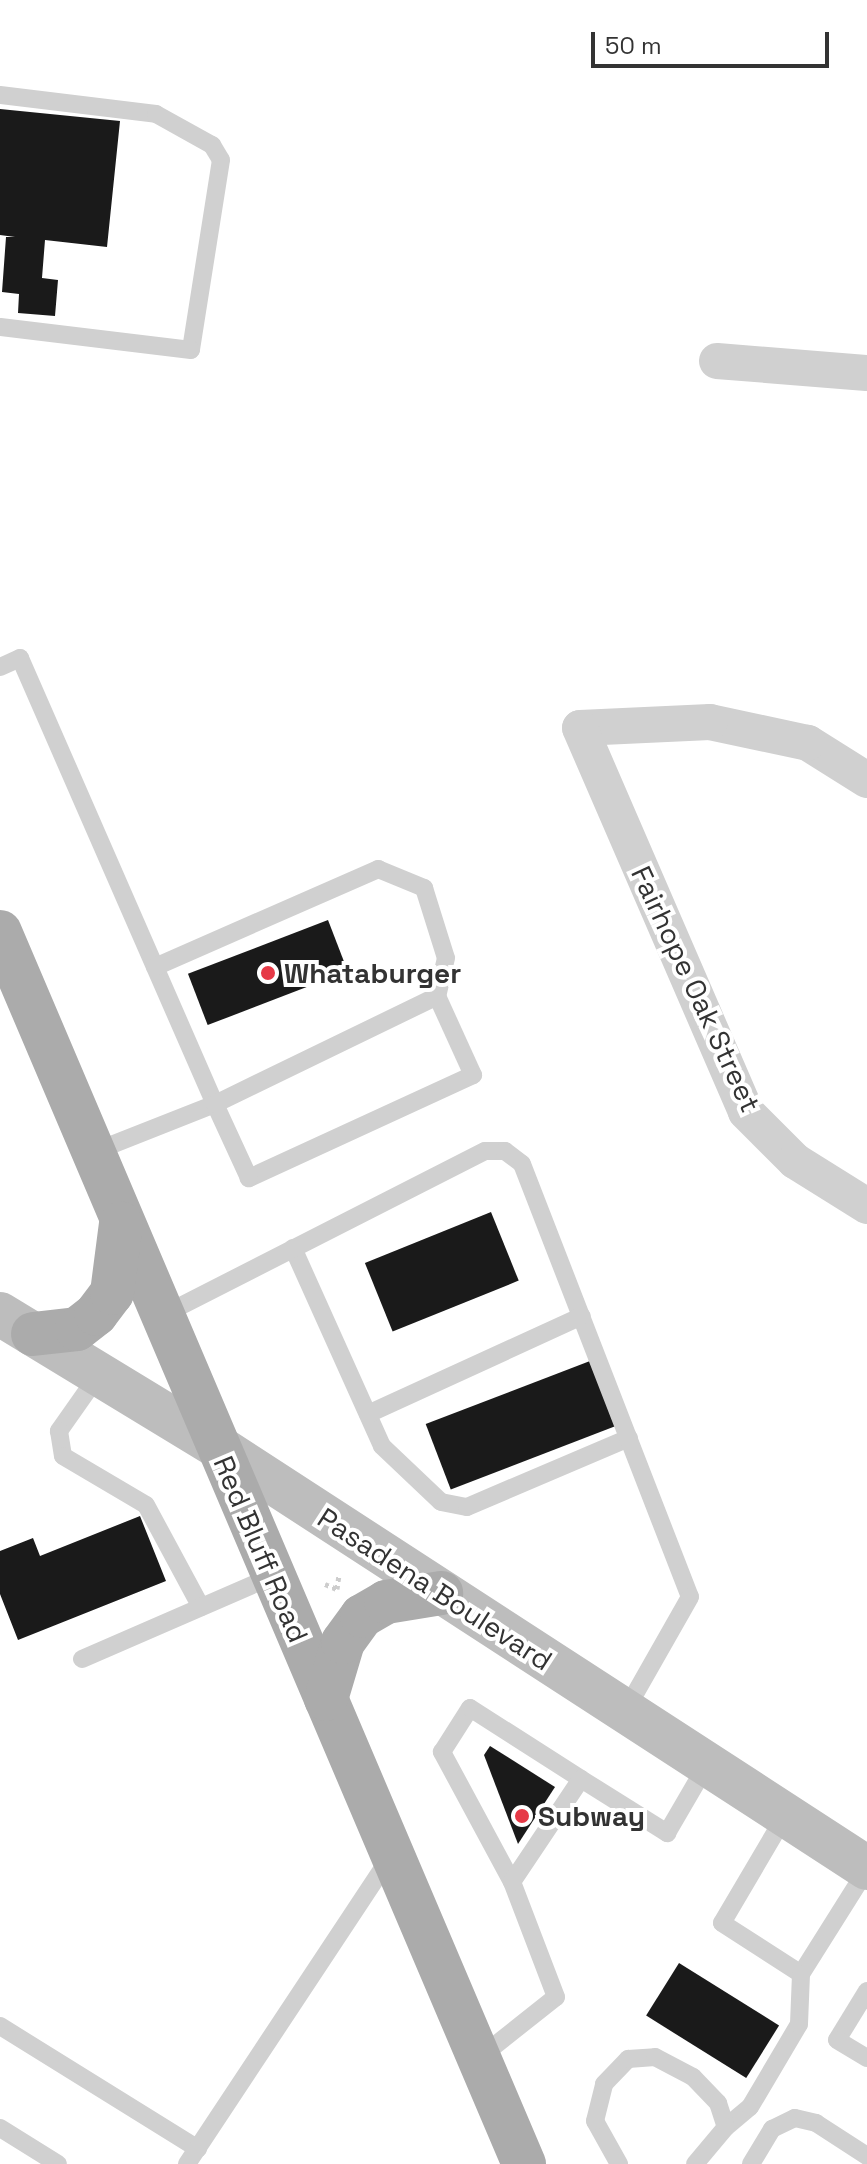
<!DOCTYPE html>
<style>
body{margin:0}
#map{position:relative;width:867px;height:2164px;overflow:hidden;background:#fff;font-family:"Space Grotesk",sans-serif}
div>[style]{position:absolute}
.building>*{inset:0;background:#1a1a1a;transform-origin:0 0}
.path>*{height:5px;margin-top:-2.5px;transform-origin:0;background:repeating-linear-gradient(90deg,#cdcdcd 0 4px,transparent 0 8px)}
.service>*{height:18px;margin:-9px;padding:0 9px;transform-origin:9px;border-radius:9px;background:#d0d0d0}
.minor>*{height:36px;margin:-18px;padding:0 18px;transform-origin:18px;border-radius:18px;background:#d0d0d0}
.secondary>*{height:44px;margin:-22px;padding:0 22px;transform-origin:22px;border-radius:22px;background:#bdbdbd}
.primary>*{height:44px;margin:-22px;padding:0 22px;transform-origin:22px;border-radius:22px;background:#ababab}
.dots>*{width:22px;height:22px;translate:-50% -50%;box-sizing:border-box;border:4px solid #fff;border-radius:50%}
span{translate:-50% -50%;white-space:nowrap;text-align:center;line-height:1.15;-webkit-text-stroke:8px #fff;paint-order:stroke}
.poi-label{font-size:28px;color:#333;font-weight:700}
.left{translate:0 -50%;text-align:left}
.street-label{font-size:28px;color:#333}
.scale{position:absolute;left:591px;top:32px;width:238px;height:36px;box-sizing:border-box;border:4px solid #333;border-top:0;padding-left:10px;font-size:24px;line-height:28px;white-space:nowrap;color:#333;-webkit-text-stroke:6px #fff;paint-order:stroke}
</style>
<div id="map">
<div class="building">
<div style="clip-path:polygon(0 109px,120px 121px,107px 247px,45px 240px,42px 278px,58px 280px,55px 316px,18px 313px,19px 294px,2px 292px,6px 237px,15px 237px,0 235px)"></div>
<div style="left:328px;top:920px;width:55px;height:150px;rotate:69deg"></div>
<div style="left:491px;top:1212px;width:74px;height:136px;rotate:68deg"></div>
<div style="left:590px;top:1361px;width:70px;height:176px;rotate:69deg"></div>
<div style="clip-path:polygon(140px 1516px,166px 1581px,18px 1640px,0 1594px,0 1551px,33px 1538px,40px 1556px)"></div>
<div style="clip-path:polygon(490px 1746px,555px 1787px,518px 1844px,484px 1755px)"></div>
<div style="left:679px;top:1963px;width:118px;height:62px;rotate:32deg"></div>
</div>
<div class="path">
<div style="left:325px;top:1584px;width:13px;rotate:23deg"></div>
<div style="left:337px;top:1589px;width:15px;rotate:-82deg"></div>
</div>
<div class="service">
<div style="left:0;top:95px;width:157px;rotate:6.9deg"></div>
<div style="left:156px;top:114px;width:64px;rotate:29deg"></div>
<div style="left:212px;top:145px;width:17px;rotate:59deg"></div>
<div style="left:221px;top:160px;width:192px;rotate:99deg"></div>
<div style="left:191px;top:350px;width:192px;rotate:-173.1deg"></div>
<div style="left:0;top:667px;width:22px;rotate:-24deg"></div>
<div style="left:20px;top:658px;width:487px;rotate:66.4deg"></div>
<div style="left:215px;top:1104px;width:131px;rotate:158.5deg"></div>
<div style="left:155px;top:967px;width:244px;rotate:-23.7deg"></div>
<div style="left:378px;top:869px;width:50px;rotate:22.4deg"></div>
<div style="left:424px;top:888px;width:73px;rotate:72.6deg"></div>
<div style="left:446px;top:958px;width:39px;rotate:103deg"></div>
<div style="left:437px;top:996px;width:87px;rotate:65.5deg"></div>
<div style="left:473px;top:1075px;width:247px;rotate:155.3deg"></div>
<div style="left:249px;top:1178px;width:81px;rotate:-114.7deg"></div>
<div style="left:215px;top:1104px;width:247px;rotate:-25.9deg"></div>
<div style="left:293px;top:1248px;width:217px;rotate:65.8deg"></div>
<div style="left:382px;top:1446px;width:81px;rotate:43.5deg"></div>
<div style="left:441px;top:1502px;width:26px;rotate:11deg"></div>
<div style="left:467px;top:1507px;width:176px;rotate:-23.1deg"></div>
<div style="left:163px;top:1315px;width:361px;rotate:-27deg"></div>
<div style="left:485px;top:1151px;width:20px"></div>
<div style="left:505px;top:1151px;width:21px;rotate:37deg"></div>
<div style="left:522px;top:1164px;width:464px;rotate:68.8deg"></div>
<div style="left:690px;top:1597px;width:133px;rotate:119.6deg"></div>
<div style="left:99px;top:1374px;width:70px;rotate:125.1deg"></div>
<div style="left:59px;top:1431px;width:25px;rotate:81deg"></div>
<div style="left:63px;top:1456px;width:96px;rotate:30.6deg"></div>
<div style="left:146px;top:1505px;width:116px;rotate:61.7deg"></div>
<div style="left:368px;top:1414px;width:235px;rotate:-24.6deg"></div>
<div style="left:82px;top:1659px;width:208px;rotate:-23.5deg"></div>
<div style="left:785px;top:1816px;width:124px;rotate:120.5deg"></div>
<div style="left:722px;top:1923px;width:94px;rotate:32.8deg"></div>
<div style="left:801px;top:1974px;width:124px;rotate:-57.8deg"></div>
<div style="left:512px;top:1882px;width:148px;rotate:-118.3deg"></div>
<div style="left:442px;top:1752px;width:52px;rotate:-57.5deg"></div>
<div style="left:470px;top:1708px;width:132px;rotate:32.6deg"></div>
<div style="left:867px;top:1991px;width:57px;rotate:121.5deg"></div>
<div style="left:837px;top:2040px;width:35px;rotate:31deg"></div>
<div style="left:0;top:2026px;width:233px;rotate:31.8deg"></div>
<div style="left:479px;top:2058px;width:98px;rotate:-38.4deg"></div>
<div style="left:556px;top:1997px;width:123px;rotate:-110.9deg"></div>
<div style="left:512px;top:1882px;width:124px;rotate:-56.2deg"></div>
<div style="left:581px;top:1779px;width:102px;rotate:32.1deg"></div>
<div style="left:667px;top:1833px;width:78px;rotate:-59.8deg"></div>
<div style="left:726px;top:2127px;width:31px;rotate:-40deg"></div>
<div style="left:750px;top:2107px;width:96px;rotate:-59.4deg"></div>
<div style="left:799px;top:2024px;width:50px;rotate:-87.7deg"></div>
<div style="left:0;top:2128px;width:68px;rotate:31.8deg"></div>
<div style="left:187px;top:2164px;width:368px;rotate:-56.5deg"></div>
<div style="left:619px;top:2164px;width:49px;rotate:-119.2deg"></div>
<div style="left:595px;top:2121px;width:38px;rotate:-76deg"></div>
<div style="left:604px;top:2084px;width:35px;rotate:-46deg"></div>
<div style="left:628px;top:2059px;width:27px;rotate:-4deg"></div>
<div style="left:655px;top:2057px;width:43px;rotate:27.8deg"></div>
<div style="left:693px;top:2077px;width:36px;rotate:46deg"></div>
<div style="left:718px;top:2103px;width:25px;rotate:72deg"></div>
<div style="left:726px;top:2127px;width:48px;rotate:130deg"></div>
<div style="left:751px;top:2164px;width:41px;rotate:-59deg"></div>
<div style="left:772px;top:2129px;width:25px;rotate:-26deg"></div>
<div style="left:795px;top:2118px;width:22px;rotate:13deg"></div>
<div style="left:816px;top:2123px;width:61px;rotate:32.9deg"></div>
</div>
<div class="minor">
<div style="left:717px;top:361px;width:150px;rotate:4.6deg"></div>
<div style="left:867px;top:780px;width:70px;rotate:-147.9deg"></div>
<div style="left:808px;top:743px;width:100px;rotate:-167.9deg"></div>
<div style="left:710px;top:722px;width:130px;rotate:177.4deg"></div>
<div style="left:580px;top:728px;width:418px;rotate:66.6deg"></div>
<div style="left:746px;top:1112px;width:69px;rotate:45deg"></div>
<div style="left:795px;top:1161px;width:85px;rotate:32deg"></div>
</div>
<div class="secondary">
<div style="left:0;top:1314px;width:254px;rotate:31.3deg"></div>
<div style="left:217px;top:1446px;width:775px;rotate:32.99deg"></div>
</div>
<div class="primary">
<div style="left:0;top:932px;width:1339px;rotate:66.96deg"></div>
<div style="left:33px;top:1334px;width:44px;rotate:-6.5deg"></div>
<div style="left:77px;top:1329px;width:24px;rotate:-38deg"></div>
<div style="left:96px;top:1314px;width:26px;rotate:-53deg"></div>
<div style="left:112px;top:1293px;width:70px;rotate:-82.6deg"></div>
<div style="left:326px;top:1699px;width:59px;rotate:-73.4deg"></div>
<div style="left:343px;top:1642px;width:32px;rotate:-54deg"></div>
<div style="left:362px;top:1616px;width:28px;rotate:-30deg"></div>
<div style="left:386px;top:1602px;width:56px;rotate:-9.3deg"></div>
</div>
<div class="dots">
<div style="left:268px;top:973px;background:#e63946"></div>
<div style="left:522px;top:1816px;background:#e63946"></div>
</div>
<div class="poi-label">
<span class="left" style="left:284px;top:973px">Whataburger</span>
<span class="left" style="left:538px;top:1816px">Subway</span>
</div>
<div class="street-label">
<span style="left:696px;top:989px;rotate:65deg">Fairhope Oak Street</span>
<span style="left:261px;top:1549px;rotate:67deg">Red Bluff Road</span>
<span style="left:435px;top:1589px;rotate:33deg">Pasadena Boulevard</span>
</div>
<div class="scale">50 m</div>
</div>
